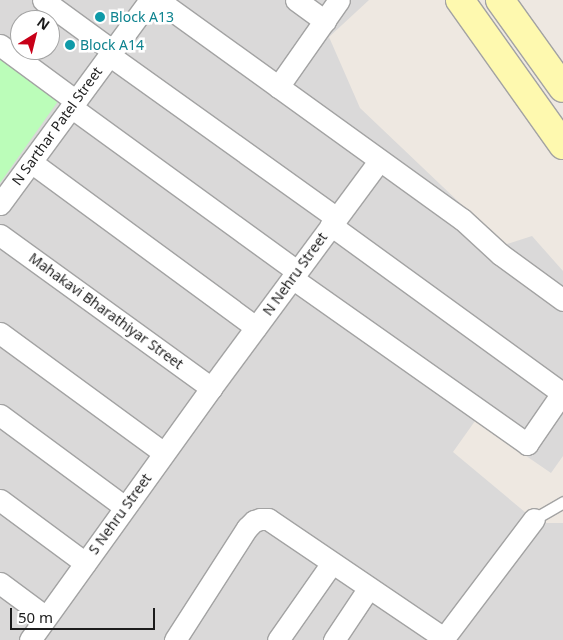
<!DOCTYPE html>
<style>
body{margin:0}
#map{position:relative;width:563px;height:640px;overflow:hidden;background:#eee8e1;font-family:"Noto Sans",sans-serif}
div>[style]{position:absolute}
.residential>*{inset:0;background:#dad9d9}
.park>*{inset:0;background:#bbfdb9}
.roads{filter:drop-shadow(1px 0 #a3a3a3) drop-shadow(-1px 0 #a3a3a3) drop-shadow(0 1px #a3a3a3) drop-shadow(0 -1px #a3a3a3)}
.lane>*{height:11px;margin:-5.5px;padding:0 5.5px;transform-origin:5.5px;border-radius:5.5px;background:#fff}
.street>*{height:21px;margin:-10.5px;padding:0 10.5px;transform-origin:10.5px;border-radius:10.5px;background:#fff}
.secondary>*{height:28px;margin:-14px;padding:0 14px;transform-origin:14px;border-radius:14px;background:#fef9af}
.dots>*{width:14px;height:14px;translate:-50% -50%;box-sizing:border-box;border:2px solid #fff;border-radius:50%}
span{translate:-50% -50%;white-space:nowrap;text-align:center;line-height:1.15;-webkit-text-stroke:5px #fff;paint-order:stroke}
.culture-label{font-size:14px;color:#0d838f}
.left{translate:0 -50%;text-align:left}
.street-label{font-size:14px;color:#1c1c1c}
.north{position:absolute;left:10px;top:10px;width:50px;height:50px;box-sizing:border-box;background:#fff;border:1px solid #a4a4a4;border-radius:50%;rotate:36deg;font-size:14px;font-weight:700;line-height:20px;text-align:center;color:#1c1c1c}
.north::after{content:'';display:block;margin:auto;width:18px;height:22px;background:#c80018;clip-path:polygon(50% 0,100% 100%,50% 72%,0 100%)}
.scale{position:absolute;left:10px;top:608px;width:145px;height:22px;box-sizing:border-box;border:2px solid #1c1c1c;border-top:0;padding-left:6px;font-size:15px;line-height:18px;white-space:nowrap;color:#1c1c1c;-webkit-text-stroke:4px #fff;paint-order:stroke}
</style>
<div id="map">
<div class="residential">
<div style="clip-path:polygon(evenodd,0 0,369px 0,329px 37px,360px 108px,504px 245px,532px 236px,563px 271px,563px 456px,551px 473px,475px 421px,453px 452px,538px 523px,563px 523px,563px 640px,0 640px,0 0,20px 20px,50px 20px,50px 50px,20px 50px,20px 20px)"></div>
</div>
<div class="park">
<div style="clip-path:polygon(0 52px,61px 97px,0 183px)"></div>
</div>
<div class="roads">
<div class="lane">
<div style="left:534px;top:519px;width:34px;rotate:-30deg"></div>
</div>
<div class="street">
<div style="left:43px;top:0;width:87px;rotate:36.1deg"></div>
<div style="left:158px;top:0;width:375px;rotate:35.8deg"></div>
<div style="left:462px;top:219px;width:52px;rotate:42.6deg"></div>
<div style="left:500px;top:254px;width:78px;rotate:36.1deg"></div>
<div style="left:296px;top:0;width:36px;rotate:36deg"></div>
<div style="left:0;top:45px;width:94px;rotate:36.4deg"></div>
<div style="left:109px;top:55px;width:280px;rotate:35.6deg"></div>
<div style="left:278px;top:87px;width:106px;rotate:-55deg"></div>
<div style="left:71px;top:107px;width:279px;rotate:36deg"></div>
<div style="left:31px;top:162px;width:279px;rotate:36.3deg"></div>
<div style="left:0;top:204px;width:253px;rotate:-53.7deg"></div>
<div style="left:0;top:235px;width:261px;rotate:35.9deg"></div>
<div style="left:292px;top:278px;width:288px;rotate:35.2deg"></div>
<div style="left:527px;top:444px;width:62px;rotate:-55.5deg"></div>
<div style="left:562px;top:393px;width:286px;rotate:-144deg"></div>
<div style="left:0;top:333px;width:203px;rotate:36.2deg"></div>
<div style="left:0;top:415px;width:155px;rotate:36.4deg"></div>
<div style="left:0;top:500px;width:106px;rotate:36.5deg"></div>
<div style="left:0;top:583px;width:57px;rotate:36.5deg"></div>
<div style="left:444px;top:638px;width:149px;rotate:-52.9deg"></div>
<div style="left:30px;top:640px;width:310px;rotate:-54.3deg"></div>
<div style="left:211px;top:388px;width:282px;rotate:-53.5deg"></div>
<div style="left:175px;top:640px;width:133px;rotate:-57.3deg"></div>
<div style="left:247px;top:528px;width:10px;rotate:-45deg"></div>
<div style="left:254px;top:521px;width:6px;rotate:-18deg"></div>
<div style="left:260px;top:519px;width:8px"></div>
<div style="left:268px;top:519px;width:212px;rotate:34.1deg"></div>
<div style="left:444px;top:638px;width:2px;rotate:117deg"></div>
<div style="left:278px;top:640px;width:94px;rotate:-55deg"></div>
<div style="left:334px;top:640px;width:61px;rotate:-56.3deg"></div>
</div>
<div class="secondary">
<div style="left:460px;top:0;width:178px;rotate:54.6deg"></div>
<div style="left:500px;top:0;width:108px;rotate:54.4deg"></div>
</div>
</div>
<div class="dots">
<div style="left:100px;top:17px;background:#0f9aa8"></div>
<div style="left:70px;top:45px;background:#0f9aa8"></div>
</div>
<div class="culture-label">
<span class="left" style="left:110px;top:17px">Block A13</span>
<span class="left" style="left:80px;top:45px">Block A14</span>
</div>
<div class="street-label">
<span style="left:57px;top:126px;rotate:-54deg">N Sarthar Patel Street</span>
<span style="left:295px;top:274px;rotate:-54deg">N Nehru Street</span>
<span style="left:106px;top:311px;rotate:36deg">Mahakavi Bharathiyar Street</span>
<span style="left:120px;top:514px;rotate:-54deg">S Nehru Street</span>
</div>
<div class="north">N</div>
<div class="scale">50 m</div>
</div>
